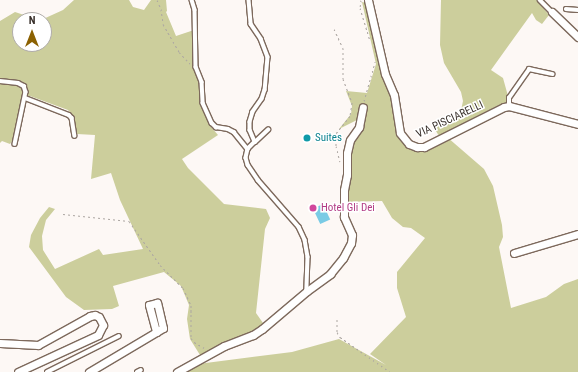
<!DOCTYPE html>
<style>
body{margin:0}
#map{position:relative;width:578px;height:372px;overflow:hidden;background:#fdf8f5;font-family:"Roboto Condensed",sans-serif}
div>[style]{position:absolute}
.green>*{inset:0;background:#ccce9c}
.water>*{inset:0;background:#7acbe5;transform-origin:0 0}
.path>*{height:1px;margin-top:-0.5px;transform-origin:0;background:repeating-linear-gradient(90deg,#aca6a2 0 2px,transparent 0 5px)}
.roads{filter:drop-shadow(1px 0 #7d695c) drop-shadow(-1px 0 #7d695c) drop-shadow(0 1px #7d695c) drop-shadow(0 -1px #7d695c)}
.service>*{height:3.5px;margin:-1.75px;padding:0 1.75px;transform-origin:1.75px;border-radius:1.75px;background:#fff}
.minor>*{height:7px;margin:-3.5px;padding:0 3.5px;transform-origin:3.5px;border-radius:3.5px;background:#fff}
.dots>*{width:11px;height:11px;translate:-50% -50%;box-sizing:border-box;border:2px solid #fff;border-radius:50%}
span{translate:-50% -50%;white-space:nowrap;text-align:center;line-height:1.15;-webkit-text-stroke:3px #fff;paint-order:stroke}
.street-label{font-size:11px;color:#39302b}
.culture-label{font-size:11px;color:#0d838f}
.left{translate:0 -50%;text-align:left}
.hotel-label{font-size:11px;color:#b23c85}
.north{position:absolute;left:12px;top:12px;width:40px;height:40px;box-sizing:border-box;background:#fff;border:1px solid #b0acaa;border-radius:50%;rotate:0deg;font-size:11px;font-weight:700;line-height:16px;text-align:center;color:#39302b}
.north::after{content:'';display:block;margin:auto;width:14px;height:18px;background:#8b6102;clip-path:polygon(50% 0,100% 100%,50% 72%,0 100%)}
</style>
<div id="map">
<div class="green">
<div style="clip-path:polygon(74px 0,129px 0,133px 7px,144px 10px,151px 0,166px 0,167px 11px,166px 12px,176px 36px,194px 30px,195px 64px,193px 68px,199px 82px,202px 105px,211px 127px,218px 135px,182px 159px,188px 168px,224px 204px,266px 209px,270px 218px,265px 229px,256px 313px,263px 323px,254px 331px,200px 355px,190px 339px,187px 319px,189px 305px,181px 286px,164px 272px,113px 286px,119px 306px,112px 309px,84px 310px,66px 297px,29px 247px,31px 235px,40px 218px,49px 207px,55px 209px,46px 220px,42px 236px,43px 250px,55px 269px,99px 249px,103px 255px,143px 249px,120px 200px,111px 173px,91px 179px,95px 135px,77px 134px,74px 117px,68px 110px,30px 96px,23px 105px,13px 140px,10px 144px,2px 141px,0 143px,0 21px,15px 12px,39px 20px,20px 20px,20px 44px,44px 44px,44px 20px,41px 20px,63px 10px)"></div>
<div style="clip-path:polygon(441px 0,537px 0,549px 15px,542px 24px,536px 20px,532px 13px,491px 70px,503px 78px,508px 96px,506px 103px,483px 113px,439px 136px,431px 123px,460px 115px,463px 101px,461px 92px,444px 63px,440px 45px)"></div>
<div style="clip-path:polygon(362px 2px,366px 3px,393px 98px,401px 139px,405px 145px,415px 149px,447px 137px,484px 169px,493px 186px,502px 225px,503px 237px,499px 247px,511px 308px,546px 297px,564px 284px,578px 279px,578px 372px,183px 372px,198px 364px,292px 352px,339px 339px,386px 365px,370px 354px,406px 317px,397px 288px,397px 272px,425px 238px,411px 228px,403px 227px,392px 218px,382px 201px,345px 202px,350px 176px,351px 142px,361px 118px,339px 129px,351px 114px,352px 106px,346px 91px,367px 93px,376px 64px)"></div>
</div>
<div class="water">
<div style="left:323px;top:204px;width:17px;height:11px;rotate:65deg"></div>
</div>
<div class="path">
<div style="left:157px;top:0;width:10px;rotate:66deg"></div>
<div style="left:161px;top:9px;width:15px;rotate:82deg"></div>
<div style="left:163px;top:24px;width:32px;rotate:60deg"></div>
<div style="left:179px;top:52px;width:16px;rotate:47deg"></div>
<div style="left:361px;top:0;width:8px;rotate:97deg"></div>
<div style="left:360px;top:8px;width:34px;rotate:73deg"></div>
<div style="left:334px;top:29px;width:21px;rotate:65deg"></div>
<div style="left:343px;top:48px;width:31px;rotate:90deg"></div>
<div style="left:343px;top:79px;width:26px;rotate:69deg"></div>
<div style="left:352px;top:103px;width:13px;rotate:99deg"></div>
<div style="left:350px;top:116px;width:22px;rotate:129deg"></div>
<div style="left:336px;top:133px;width:13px;rotate:90deg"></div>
<div style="left:336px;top:146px;width:16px;rotate:76deg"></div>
<div style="left:364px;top:101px;width:41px;rotate:-74.2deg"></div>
<div style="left:63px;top:214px;width:66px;rotate:6.1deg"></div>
<div style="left:129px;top:221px;width:54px;rotate:54.8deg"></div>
<div style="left:160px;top:265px;width:33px;rotate:45deg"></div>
<div style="left:183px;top:288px;width:19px;rotate:65deg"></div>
<div style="left:191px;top:305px;width:33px;rotate:90deg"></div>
<div style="left:191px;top:338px;width:5px;rotate:53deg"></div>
<div style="left:194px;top:342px;width:14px;rotate:30deg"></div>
<div style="left:337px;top:319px;width:13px;rotate:90deg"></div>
<div style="left:337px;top:332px;width:6px;rotate:59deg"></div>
<div style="left:340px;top:337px;width:61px;rotate:35deg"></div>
</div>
<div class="roads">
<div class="service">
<div style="left:192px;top:0;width:10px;rotate:73deg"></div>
<div style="left:195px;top:10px;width:57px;rotate:89deg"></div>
<div style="left:196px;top:67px;width:16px;rotate:68deg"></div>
<div style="left:202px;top:82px;width:21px;rotate:87deg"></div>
<div style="left:203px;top:103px;width:22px;rotate:66deg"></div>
<div style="left:212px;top:123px;width:6px;rotate:45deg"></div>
<div style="left:216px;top:127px;width:12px;rotate:9deg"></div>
<div style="left:228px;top:129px;width:7px;rotate:27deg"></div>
<div style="left:234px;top:132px;width:22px;rotate:51deg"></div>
<div style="left:249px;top:0;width:24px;rotate:85deg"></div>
<div style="left:251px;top:24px;width:18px;rotate:56deg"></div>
<div style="left:261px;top:39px;width:19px;rotate:69deg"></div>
<div style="left:268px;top:57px;width:33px;rotate:95deg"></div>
<div style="left:265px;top:90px;width:9px;rotate:108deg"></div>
<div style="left:262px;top:99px;width:16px;rotate:125deg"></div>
<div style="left:253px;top:112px;width:10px;rotate:107deg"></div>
<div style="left:250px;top:122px;width:8px;rotate:90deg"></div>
<div style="left:250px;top:130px;width:13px;rotate:67deg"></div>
<div style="left:255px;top:142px;width:10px;rotate:135deg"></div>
<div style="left:248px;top:149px;width:9px;rotate:103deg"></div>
<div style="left:246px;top:158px;width:7px;rotate:74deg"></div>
<div style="left:248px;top:165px;width:18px;rotate:56deg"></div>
<div style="left:258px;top:180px;width:62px;rotate:48.9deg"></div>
<div style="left:299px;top:227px;width:14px;rotate:65deg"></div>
<div style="left:305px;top:240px;width:17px;rotate:80deg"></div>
<div style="left:308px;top:257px;width:34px;rotate:92deg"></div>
<div style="left:540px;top:0;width:17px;rotate:45deg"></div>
<div style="left:566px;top:9px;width:12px;rotate:5deg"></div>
<div style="left:0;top:81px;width:18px;rotate:6deg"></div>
<div style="left:18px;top:83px;width:7px;rotate:27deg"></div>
<div style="left:24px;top:86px;width:6px;rotate:72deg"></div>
<div style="left:26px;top:92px;width:53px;rotate:101.9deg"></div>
<div style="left:25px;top:98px;width:47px;rotate:21.1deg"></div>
<div style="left:69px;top:115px;width:4px;rotate:45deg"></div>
<div style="left:72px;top:118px;width:18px;rotate:81deg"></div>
<div style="left:509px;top:106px;width:8px;rotate:-90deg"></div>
<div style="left:509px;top:98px;width:35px;rotate:-55deg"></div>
<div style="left:529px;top:69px;width:24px;rotate:12deg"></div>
<div style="left:255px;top:142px;width:18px;rotate:-43deg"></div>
<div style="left:47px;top:372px;width:80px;rotate:-26.6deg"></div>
<div style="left:137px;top:372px;width:4px;rotate:-27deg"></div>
</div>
<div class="minor">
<div style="left:368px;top:0;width:76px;rotate:77.1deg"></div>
<div style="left:385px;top:74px;width:23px;rotate:67deg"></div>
<div style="left:394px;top:95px;width:38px;rotate:81deg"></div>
<div style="left:400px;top:133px;width:14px;rotate:51deg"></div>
<div style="left:409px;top:144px;width:9px;rotate:21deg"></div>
<div style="left:417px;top:147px;width:7px"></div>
<div style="left:424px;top:147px;width:89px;rotate:-26.6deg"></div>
<div style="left:504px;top:107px;width:5px;rotate:-11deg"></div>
<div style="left:509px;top:106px;width:71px;rotate:14.6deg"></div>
<div style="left:552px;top:12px;width:36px;rotate:44deg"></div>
<div style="left:514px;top:253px;width:67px;rotate:-16.5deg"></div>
<div style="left:0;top:343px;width:38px;rotate:3deg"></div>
<div style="left:38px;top:345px;width:60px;rotate:-29.1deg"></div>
<div style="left:90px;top:316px;width:5px;rotate:-11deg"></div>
<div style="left:95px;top:315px;width:4px;rotate:27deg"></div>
<div style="left:99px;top:317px;width:9px;rotate:63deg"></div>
<div style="left:103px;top:325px;width:11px;rotate:117deg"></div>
<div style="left:98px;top:335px;width:88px;rotate:155.2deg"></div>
<div style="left:89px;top:372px;width:86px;rotate:-30.7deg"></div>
<div style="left:163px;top:328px;width:26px;rotate:-103deg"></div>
<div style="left:157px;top:303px;width:8px;rotate:166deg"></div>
<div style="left:149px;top:305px;width:28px;rotate:75deg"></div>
<div style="left:177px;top:372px;width:54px;rotate:-29deg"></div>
<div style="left:224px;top:346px;width:31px;rotate:-21deg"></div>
<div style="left:253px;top:335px;width:11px;rotate:-34deg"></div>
<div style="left:262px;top:329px;width:59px;rotate:-40.2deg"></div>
<div style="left:307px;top:291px;width:29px;rotate:-36deg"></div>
<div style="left:330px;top:274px;width:21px;rotate:-51deg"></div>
<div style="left:343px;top:258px;width:17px;rotate:-62deg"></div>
<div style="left:351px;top:243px;width:8px;rotate:-83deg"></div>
<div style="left:352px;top:235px;width:20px;rotate:-114deg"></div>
<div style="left:344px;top:217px;width:27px;rotate:-90deg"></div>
<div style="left:344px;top:190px;width:15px;rotate:-79deg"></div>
<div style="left:347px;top:175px;width:22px;rotate:-90deg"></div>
<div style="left:347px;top:153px;width:13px;rotate:-77deg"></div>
<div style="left:350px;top:140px;width:16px;rotate:-55deg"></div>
<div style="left:359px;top:127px;width:20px;rotate:-79deg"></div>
</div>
</div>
<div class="dots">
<div style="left:307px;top:138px;background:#0f9aa8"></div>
<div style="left:313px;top:208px;background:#d1479c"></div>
</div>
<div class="street-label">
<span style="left:450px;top:120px;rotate:-25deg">VIA PISCIARELLI</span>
</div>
<div class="culture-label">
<span class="left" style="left:315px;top:138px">Suites</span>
</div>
<div class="hotel-label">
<span class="left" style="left:321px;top:208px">Hotel Gli Dei</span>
</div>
<div class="north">N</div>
</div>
